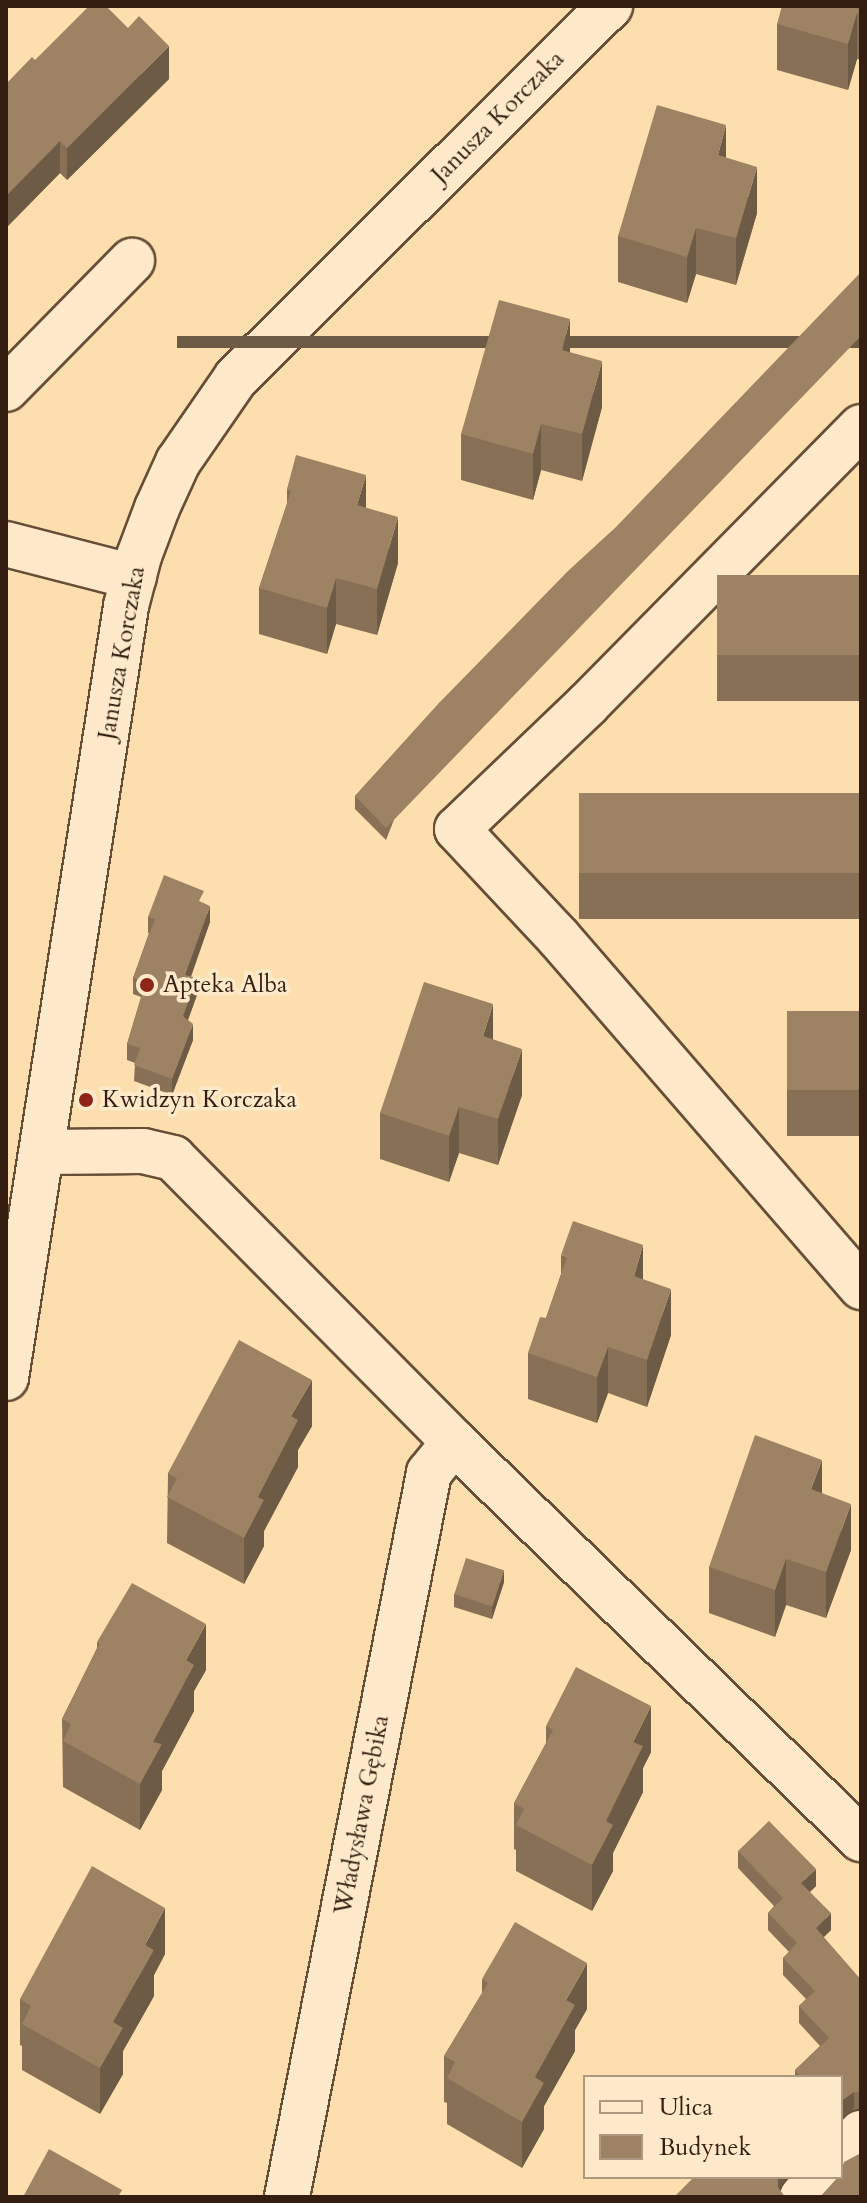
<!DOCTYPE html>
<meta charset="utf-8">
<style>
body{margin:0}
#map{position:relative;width:867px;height:2203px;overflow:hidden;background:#fddfaf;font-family:Cardo,serif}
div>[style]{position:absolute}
.roads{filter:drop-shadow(2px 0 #664e38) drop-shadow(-2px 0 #664e38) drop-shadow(0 2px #664e38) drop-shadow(0 -2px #664e38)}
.minor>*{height:44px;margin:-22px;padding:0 22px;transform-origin:22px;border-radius:22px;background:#feeacb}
.wall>*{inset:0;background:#877055;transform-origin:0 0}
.shaded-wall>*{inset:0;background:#6e5b45;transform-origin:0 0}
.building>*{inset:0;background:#9d8263;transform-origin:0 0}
.dots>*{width:22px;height:22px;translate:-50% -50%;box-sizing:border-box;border:4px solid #feeacb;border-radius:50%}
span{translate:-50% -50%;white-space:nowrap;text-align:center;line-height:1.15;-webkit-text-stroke:7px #feeacb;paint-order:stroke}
.street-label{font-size:24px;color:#341e11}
.poi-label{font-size:24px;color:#341e11}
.left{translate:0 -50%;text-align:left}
.frame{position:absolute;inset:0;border:8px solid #341e11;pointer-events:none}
.legend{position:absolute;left:583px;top:2075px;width:260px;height:104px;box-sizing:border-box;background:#feeacb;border:2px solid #ad9881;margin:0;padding:10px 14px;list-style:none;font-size:24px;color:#341e11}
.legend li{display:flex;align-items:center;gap:16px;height:40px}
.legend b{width:40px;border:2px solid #ad9881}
</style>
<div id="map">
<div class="roads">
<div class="minor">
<div style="left:6px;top:389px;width:180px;rotate:-45.5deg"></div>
<div style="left:861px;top:427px;width:389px;rotate:134.6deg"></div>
<div style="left:588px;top:704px;width:181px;rotate:136.3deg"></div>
<div style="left:457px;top:829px;width:149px;rotate:46.9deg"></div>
<div style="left:559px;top:938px;width:462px;rotate:49.1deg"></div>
<div style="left:6px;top:544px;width:132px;rotate:14.5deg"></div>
<div style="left:44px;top:1152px;width:99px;rotate:-0.6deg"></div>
<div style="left:143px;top:1151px;width:31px;rotate:13deg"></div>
<div style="left:173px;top:1158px;width:400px;rotate:45.3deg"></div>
<div style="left:454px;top:1442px;width:40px;rotate:129deg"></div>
<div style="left:429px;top:1473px;width:738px;rotate:101.1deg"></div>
<div style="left:6px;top:1378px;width:781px;rotate:-81.16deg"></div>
<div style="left:126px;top:606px;width:52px;rotate:-75.4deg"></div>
<div style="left:139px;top:556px;width:51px;rotate:-69.4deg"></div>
<div style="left:157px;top:508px;width:51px;rotate:-65.5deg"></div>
<div style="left:178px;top:462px;width:102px;rotate:-55.4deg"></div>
<div style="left:236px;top:378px;width:528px;rotate:-44.85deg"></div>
<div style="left:454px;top:1442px;width:569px;rotate:44.29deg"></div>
<div style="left:841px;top:2155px;width:30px;rotate:-48deg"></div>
<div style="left:802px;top:2197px;width:27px;rotate:-48deg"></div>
</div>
</div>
<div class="wall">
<div style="clip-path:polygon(861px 6px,861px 60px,857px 59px,848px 90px,777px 70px,777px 24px)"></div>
<div style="clip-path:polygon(35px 60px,169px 79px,67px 180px,60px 173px,6px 228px,6px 84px)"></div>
<div style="clip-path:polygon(726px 158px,757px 213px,736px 285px,696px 274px,687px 303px,618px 282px,618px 236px)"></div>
<div style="clip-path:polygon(570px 352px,602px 407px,582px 481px,541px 470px,533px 500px,461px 480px,461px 434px)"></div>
<div style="clip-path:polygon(287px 489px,366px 508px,398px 563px,377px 635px,336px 624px,327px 654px,259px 634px,259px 588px,287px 504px)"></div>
<div style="left:717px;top:575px;width:144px;height:126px"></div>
<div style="clip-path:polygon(441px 701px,386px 840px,355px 809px,355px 796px)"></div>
<div style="left:861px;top:793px;width:126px;height:282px;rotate:90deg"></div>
<div style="clip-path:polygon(204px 903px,210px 922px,191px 977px,197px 995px,188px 1020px,193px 1040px,172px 1095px,134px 1081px,135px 1063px,127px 1060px,127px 1044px,141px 997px,133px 994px,133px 978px,149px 933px,148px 933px,148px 917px)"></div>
<div style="left:787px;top:1011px;width:74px;height:125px"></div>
<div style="clip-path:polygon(493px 1039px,522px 1095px,498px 1165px,459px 1153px,449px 1182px,380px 1159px,380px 1113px)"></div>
<div style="clip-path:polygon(561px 1255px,643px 1279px,671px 1335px,647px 1407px,608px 1393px,597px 1423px,528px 1399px,528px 1353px,546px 1318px,561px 1274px)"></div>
<div style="clip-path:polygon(312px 1426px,298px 1450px,298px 1467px,264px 1531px,264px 1546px,244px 1584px,167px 1543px,168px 1473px)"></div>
<div style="clip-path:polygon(822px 1493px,851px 1550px,826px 1618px,786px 1605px,775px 1637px,709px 1613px,709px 1567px)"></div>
<div style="clip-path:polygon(504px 1582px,492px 1619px,454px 1607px,454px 1594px)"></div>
<div style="clip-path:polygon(97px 1642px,206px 1670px,194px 1691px,194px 1711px,162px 1771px,162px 1790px,140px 1830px,63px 1787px,62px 1719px,97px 1648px)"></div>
<div style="clip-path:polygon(546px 1726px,651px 1752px,643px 1768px,643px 1792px,613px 1853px,613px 1871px,592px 1911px,516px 1871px,516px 1850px,514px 1849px,514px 1803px,546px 1743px)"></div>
<div style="clip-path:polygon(738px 1851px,816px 1886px,810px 1892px,831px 1930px,823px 1937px,861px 1980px,861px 2109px,854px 2109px,841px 2118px,841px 2077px,795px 2077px,795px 2070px,820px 2046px,799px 2023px,799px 2006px,806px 1999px,783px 1975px,783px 1958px,789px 1952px,768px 1930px,768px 1913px,774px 1906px,738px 1868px)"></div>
<div style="clip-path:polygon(165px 1954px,154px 1975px,154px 1996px,123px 2051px,123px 2074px,100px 2114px,22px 2070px,22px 2046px,20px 2045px,20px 1999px)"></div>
<div style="clip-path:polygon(482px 1979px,587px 2009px,575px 2030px,575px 2051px,544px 2106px,544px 2129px,522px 2168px,447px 2124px,447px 2103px,444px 2102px,444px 2056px,482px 1993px)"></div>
</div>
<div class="shaded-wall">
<div style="clip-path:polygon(857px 13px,857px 59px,848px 90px,848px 44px)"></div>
<div style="clip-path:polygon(169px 46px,169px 79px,67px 180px,67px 148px)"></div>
<div style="clip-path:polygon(726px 125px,726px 171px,718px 155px)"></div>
<div style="clip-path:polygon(60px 141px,60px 173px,6px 228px,6px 196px)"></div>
<div style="clip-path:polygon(757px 167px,757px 213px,736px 285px,736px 238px)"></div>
<div style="clip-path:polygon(696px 228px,696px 274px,687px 303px,687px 257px)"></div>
<div style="clip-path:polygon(570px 319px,570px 365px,562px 350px)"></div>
<div style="left:861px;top:336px;width:12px;height:684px;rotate:90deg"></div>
<div style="clip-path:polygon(602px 361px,602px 407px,582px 481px,582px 434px)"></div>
<div style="clip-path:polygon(541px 424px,541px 470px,533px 500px,533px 454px)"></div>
<div style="clip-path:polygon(366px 475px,366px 521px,357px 505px)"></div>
<div style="clip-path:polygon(398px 517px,398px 563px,377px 635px,377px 589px)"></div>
<div style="clip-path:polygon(336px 578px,336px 624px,327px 654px,327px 608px)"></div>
<div style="clip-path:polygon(210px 906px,210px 922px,185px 992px,185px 975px)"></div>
<div style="clip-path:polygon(197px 978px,197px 995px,183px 1033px,183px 1016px)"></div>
<div style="clip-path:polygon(493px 1004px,493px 1050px,483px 1036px)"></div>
<div style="clip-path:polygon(193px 1024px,193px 1040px,172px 1095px,172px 1079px)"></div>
<div style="clip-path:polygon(522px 1049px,522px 1095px,498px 1165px,498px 1119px)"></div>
<div style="clip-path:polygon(459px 1107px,459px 1153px,449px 1182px,449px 1136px)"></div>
<div style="clip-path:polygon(643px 1245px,643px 1291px,634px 1276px)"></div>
<div style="clip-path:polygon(671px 1289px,671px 1335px,647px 1407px,647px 1360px)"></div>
<div style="clip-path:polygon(608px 1347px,608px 1393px,597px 1423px,597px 1377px)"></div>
<div style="clip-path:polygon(312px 1380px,312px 1426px,298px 1450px,298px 1467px,264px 1531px,264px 1546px,244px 1584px,244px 1538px,258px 1497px,291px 1416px)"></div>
<div style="clip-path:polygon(822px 1460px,822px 1506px,811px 1489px)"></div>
<div style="clip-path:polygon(851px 1504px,851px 1550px,826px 1618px,826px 1572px)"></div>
<div style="clip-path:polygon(786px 1559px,786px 1605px,775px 1637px,775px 1590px)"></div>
<div style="clip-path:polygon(504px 1570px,504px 1582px,492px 1619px,492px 1607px)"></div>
<div style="clip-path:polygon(206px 1624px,206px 1670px,194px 1691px,194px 1711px,162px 1771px,162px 1790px,140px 1830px,140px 1784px,153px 1742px,186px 1660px)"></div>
<div style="clip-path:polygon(651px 1706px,651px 1752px,643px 1768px,643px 1792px,613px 1853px,613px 1871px,592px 1911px,592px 1865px,633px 1742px)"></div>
<div style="clip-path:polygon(816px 1869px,816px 1886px,801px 1900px,801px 1883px)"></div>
<div style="clip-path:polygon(165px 1908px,165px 1954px,154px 1975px,154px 1996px,123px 2051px,123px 2074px,100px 2114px,100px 2068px,113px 2022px,145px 1945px)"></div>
<div style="clip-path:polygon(831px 1913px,831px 1930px,816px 1945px,816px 1928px)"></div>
<div style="clip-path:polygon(587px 1963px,587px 2009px,575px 2030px,575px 2051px,544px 2106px,544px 2129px,522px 2168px,522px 2122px,535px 2077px,566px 2000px)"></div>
<div style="clip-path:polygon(854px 2092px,854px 2109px,841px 2118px,841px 2101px)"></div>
<div style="clip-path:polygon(778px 2177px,786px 2177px,778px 2191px)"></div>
</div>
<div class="building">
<div style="clip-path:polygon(89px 6px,106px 6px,128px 28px,139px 16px,169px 46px,67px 148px,60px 141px,6px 196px,6px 84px,32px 57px,35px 60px)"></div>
<div style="clip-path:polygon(782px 6px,861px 6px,861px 14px,857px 13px,848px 44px,777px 24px)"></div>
<div style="clip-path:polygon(657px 105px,726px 125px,718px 155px,757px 167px,736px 238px,696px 228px,687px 257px,618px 236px)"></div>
<div style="clip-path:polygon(861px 272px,861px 336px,386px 828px,355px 796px,441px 701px,568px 571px,616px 527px)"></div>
<div style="clip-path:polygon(499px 300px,570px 319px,562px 350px,602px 361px,582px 434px,541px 424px,533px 454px,461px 434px)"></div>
<div style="clip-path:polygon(296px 455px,366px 475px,357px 505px,398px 517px,377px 589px,336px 578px,327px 608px,259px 588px,291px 491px,287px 489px)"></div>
<div style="left:717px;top:575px;width:144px;height:80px"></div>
<div style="left:861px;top:793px;width:80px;height:282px;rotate:90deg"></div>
<div style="clip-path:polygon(164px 875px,204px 891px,199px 901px,210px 906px,185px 975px,197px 978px,183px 1016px,193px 1024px,172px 1079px,134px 1065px,140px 1048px,127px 1044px,146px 982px,133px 978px,155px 919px,148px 917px)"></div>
<div style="clip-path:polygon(424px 982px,493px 1004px,483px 1036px,522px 1049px,498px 1119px,459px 1107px,449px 1136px,380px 1113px)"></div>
<div style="left:787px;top:1011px;width:74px;height:79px"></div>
<div style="clip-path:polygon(573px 1221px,643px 1245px,634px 1276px,671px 1289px,647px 1360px,608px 1347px,597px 1377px,528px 1353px,540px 1317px,546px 1318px,567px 1257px,561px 1255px)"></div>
<div style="clip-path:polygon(239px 1340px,312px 1380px,291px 1416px,298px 1420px,258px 1497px,264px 1500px,244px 1538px,167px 1497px,177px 1479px,168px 1473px)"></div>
<div style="clip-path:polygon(755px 1435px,822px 1460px,811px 1489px,851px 1504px,826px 1572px,786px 1559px,775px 1590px,709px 1567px)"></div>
<div style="left:466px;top:1558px;width:40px;height:38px;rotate:18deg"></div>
<div style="clip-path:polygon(132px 1583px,206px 1624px,186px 1660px,194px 1665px,153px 1742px,162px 1744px,140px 1784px,63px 1741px,71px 1724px,62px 1719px,100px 1643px,97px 1642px)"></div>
<div style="clip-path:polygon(576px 1667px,651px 1706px,633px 1742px,643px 1746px,606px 1821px,613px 1825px,592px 1865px,516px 1825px,524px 1809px,514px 1803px,553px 1730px,546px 1726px)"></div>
<div style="clip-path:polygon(769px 1821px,816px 1869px,801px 1883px,831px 1913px,816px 1928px,861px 1980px,861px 2092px,854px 2092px,841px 2101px,841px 2077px,797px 2077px,799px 2075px,795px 2070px,829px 2038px,799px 2006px,815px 1991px,783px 1958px,797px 1943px,768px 1913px,783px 1898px,738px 1851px)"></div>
<div style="clip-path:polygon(92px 1866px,165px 1908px,145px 1945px,154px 1950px,113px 2022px,123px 2028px,100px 2068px,22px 2024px,31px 2006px,20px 1999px)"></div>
<div style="clip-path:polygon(515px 1922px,587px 1963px,566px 2000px,575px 2005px,535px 2077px,544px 2083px,522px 2122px,447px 2078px,455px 2062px,444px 2056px,488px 1983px,482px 1979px)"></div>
<div style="clip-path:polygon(49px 2149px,122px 2190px,118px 2197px,23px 2197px)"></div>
<div style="clip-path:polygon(861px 2153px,861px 2197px,820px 2197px,838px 2177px,841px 2177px,841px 2171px,844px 2162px)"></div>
<div style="clip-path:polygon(694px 2177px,778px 2177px,778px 2187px,785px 2197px,674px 2197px)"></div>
</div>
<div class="dots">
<div style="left:147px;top:985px;background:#8f2418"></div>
<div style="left:86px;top:1100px;background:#8f2418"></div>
</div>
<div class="street-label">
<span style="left:498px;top:117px;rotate:-45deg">Janusza Korczaka</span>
<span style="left:122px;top:653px;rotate:-80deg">Janusza Korczaka</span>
<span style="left:362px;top:1815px;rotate:-79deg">Władysława Gębika</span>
</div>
<div class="poi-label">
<span class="left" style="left:163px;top:985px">Apteka Alba</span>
<span class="left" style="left:102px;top:1100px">Kwidzyn Korczaka</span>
</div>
<div class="frame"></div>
<ul class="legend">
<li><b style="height:10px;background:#feeacb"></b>Ulica</li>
<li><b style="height:22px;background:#9d8263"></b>Budynek</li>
</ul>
</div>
